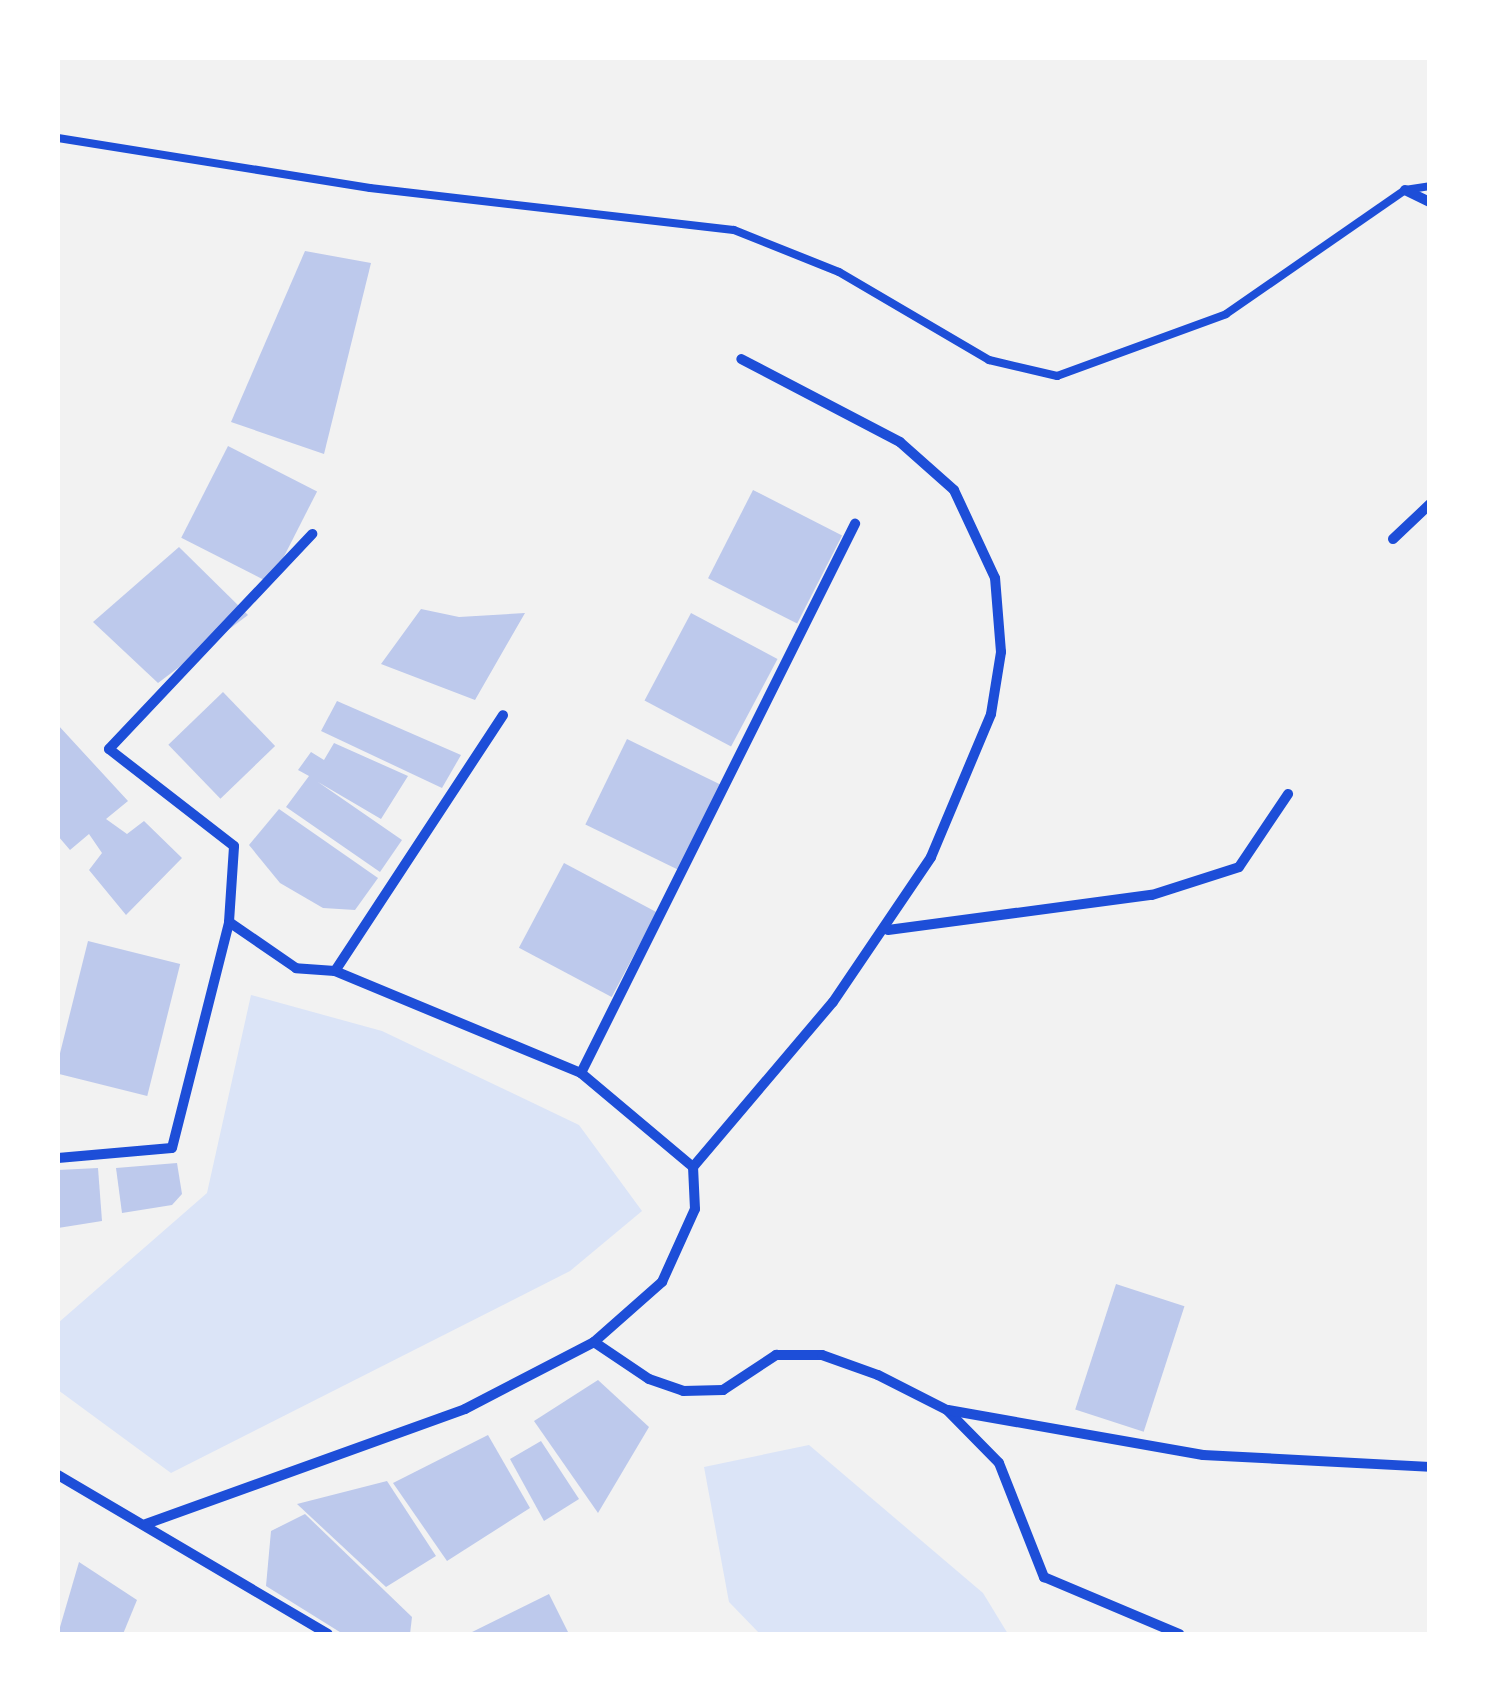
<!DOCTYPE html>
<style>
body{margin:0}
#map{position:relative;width:1487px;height:1692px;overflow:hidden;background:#f2f2f2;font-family:"Source Sans 3",sans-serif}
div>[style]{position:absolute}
.green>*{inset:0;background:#dbe4f7}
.building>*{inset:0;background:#bdc9ec;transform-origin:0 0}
.service>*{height:8px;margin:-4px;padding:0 4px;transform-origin:4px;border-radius:4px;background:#1d4ed8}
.minor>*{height:10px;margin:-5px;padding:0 5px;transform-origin:5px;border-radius:5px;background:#1d4ed8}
span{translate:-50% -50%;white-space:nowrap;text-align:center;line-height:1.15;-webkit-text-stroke:8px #fff;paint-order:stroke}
.frame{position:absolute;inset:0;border:60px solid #fff;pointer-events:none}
</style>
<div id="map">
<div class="green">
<div style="clip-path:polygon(251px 995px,382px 1031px,579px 1125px,642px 1211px,570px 1271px,171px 1473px,58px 1390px,58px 1323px,207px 1193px)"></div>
<div style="clip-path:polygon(809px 1445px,983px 1593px,1008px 1634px,760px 1634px,729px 1602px,704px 1467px)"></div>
</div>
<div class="building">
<div style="clip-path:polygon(305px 251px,371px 263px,324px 454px,231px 422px)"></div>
<div style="left:228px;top:446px;width:100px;height:103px;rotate:27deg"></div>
<div style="left:753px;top:490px;width:100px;height:99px;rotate:27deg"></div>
<div style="clip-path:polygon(179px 547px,248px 615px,158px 683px,93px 622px)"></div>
<div style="clip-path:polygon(421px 609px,459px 617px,525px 613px,475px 700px,381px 664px)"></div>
<div style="left:691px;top:613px;width:98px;height:99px;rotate:28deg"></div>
<div style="left:223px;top:692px;width:75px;height:76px;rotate:46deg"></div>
<div style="clip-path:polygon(337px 701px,461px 755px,442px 788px,321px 731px)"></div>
<div style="clip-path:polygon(58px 725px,128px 801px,106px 819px,127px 834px,144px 821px,182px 858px,126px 915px,89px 870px,102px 853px,89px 834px,70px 850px,58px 836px)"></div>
<div style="left:627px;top:739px;width:105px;height:95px;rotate:26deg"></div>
<div style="clip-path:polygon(334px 743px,408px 776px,381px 819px,318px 782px,402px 840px,380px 872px,286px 807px,309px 776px,298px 770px,311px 752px,324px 760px)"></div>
<div style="clip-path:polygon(279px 809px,378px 878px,355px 910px,323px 908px,280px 883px,249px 845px)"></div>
<div style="left:564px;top:863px;width:105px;height:96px;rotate:28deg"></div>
<div style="left:88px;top:941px;width:95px;height:136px;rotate:14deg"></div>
<div style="clip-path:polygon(177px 1163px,182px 1194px,172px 1205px,122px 1213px,116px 1168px)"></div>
<div style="clip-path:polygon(98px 1168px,102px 1221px,58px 1228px,58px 1170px)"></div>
<div style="left:1116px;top:1284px;width:72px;height:132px;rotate:18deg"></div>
<div style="clip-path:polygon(598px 1380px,649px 1427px,598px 1513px,534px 1421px)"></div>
<div style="clip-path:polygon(488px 1435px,530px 1508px,447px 1561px,393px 1483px)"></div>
<div style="clip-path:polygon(541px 1441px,579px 1499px,544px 1521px,510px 1459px)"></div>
<div style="clip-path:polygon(387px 1481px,436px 1556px,386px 1587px,297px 1504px)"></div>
<div style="clip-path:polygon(305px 1514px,412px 1617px,410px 1634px,343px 1634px,266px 1586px,271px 1531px)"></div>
<div style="clip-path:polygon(79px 1562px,137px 1600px,123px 1634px,58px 1634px)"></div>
<div style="clip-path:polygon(549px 1594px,569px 1634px,468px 1634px)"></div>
</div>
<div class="service">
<div style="left:58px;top:138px;width:316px;rotate:9.1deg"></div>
<div style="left:370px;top:188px;width:366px;rotate:6.6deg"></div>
<div style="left:734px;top:230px;width:113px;rotate:21.8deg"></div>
<div style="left:839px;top:272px;width:174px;rotate:30.4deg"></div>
<div style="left:989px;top:360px;width:70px;rotate:13.2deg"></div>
<div style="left:1057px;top:376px;width:180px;rotate:-20.1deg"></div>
<div style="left:1226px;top:314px;width:218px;rotate:-34.7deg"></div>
<div style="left:1405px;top:190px;width:25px;rotate:-9deg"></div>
</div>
<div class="minor">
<div style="left:1405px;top:190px;width:28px;rotate:26deg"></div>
<div style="left:1393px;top:539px;width:51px;rotate:-43.4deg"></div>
<div style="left:888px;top:930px;width:266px;rotate:-7.6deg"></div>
<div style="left:1152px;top:895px;width:91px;rotate:-17.8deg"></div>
<div style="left:1239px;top:867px;width:88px;rotate:-56.1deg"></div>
<div style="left:335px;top:971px;width:306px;rotate:-56.7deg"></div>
<div style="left:581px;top:1073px;width:614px;rotate:-63.48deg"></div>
<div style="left:58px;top:1158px;width:114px;rotate:-5deg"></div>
<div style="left:172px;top:1148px;width:233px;rotate:-75.8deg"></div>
<div style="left:229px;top:922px;width:76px;rotate:-86.2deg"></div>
<div style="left:234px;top:846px;width:158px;rotate:-142.2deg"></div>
<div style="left:109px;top:749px;width:296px;rotate:-46.6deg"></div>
<div style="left:693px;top:1167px;width:216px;rotate:-49.7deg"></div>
<div style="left:833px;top:1002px;width:175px;rotate:-55.9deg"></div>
<div style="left:931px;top:857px;width:155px;rotate:-67.2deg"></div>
<div style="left:991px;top:714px;width:63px;rotate:-80.8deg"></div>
<div style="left:1001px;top:652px;width:74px;rotate:-94.6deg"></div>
<div style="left:995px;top:578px;width:97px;rotate:-115deg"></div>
<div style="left:954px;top:490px;width:72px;rotate:-138.4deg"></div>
<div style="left:900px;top:442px;width:179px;rotate:-152.4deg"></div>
<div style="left:594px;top:1342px;width:66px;rotate:33.9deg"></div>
<div style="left:649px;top:1379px;width:36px;rotate:19deg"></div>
<div style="left:683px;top:1391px;width:40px;rotate:-1.4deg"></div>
<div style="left:723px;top:1390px;width:64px;rotate:-33.4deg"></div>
<div style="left:776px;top:1355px;width:46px"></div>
<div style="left:822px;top:1355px;width:59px;rotate:19.7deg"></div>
<div style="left:878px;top:1375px;width:77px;rotate:26.9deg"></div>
<div style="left:947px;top:1410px;width:74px;rotate:45.5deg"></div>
<div style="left:999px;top:1463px;width:123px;rotate:68.5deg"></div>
<div style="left:1044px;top:1577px;width:147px;rotate:22.9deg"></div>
<div style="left:948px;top:1410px;width:259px;rotate:10deg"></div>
<div style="left:1203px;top:1455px;width:227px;rotate:3deg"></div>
<div style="left:58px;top:1475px;width:313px;rotate:30.5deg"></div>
<div style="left:146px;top:1524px;width:339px;rotate:-19.8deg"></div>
<div style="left:465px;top:1409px;width:145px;rotate:-27.4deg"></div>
<div style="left:594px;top:1342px;width:91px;rotate:-41.4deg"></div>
<div style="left:662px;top:1282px;width:80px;rotate:-65.7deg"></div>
<div style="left:695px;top:1209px;width:42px;rotate:-92.7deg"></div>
<div style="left:693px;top:1167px;width:146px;rotate:-140deg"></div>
<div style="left:581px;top:1073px;width:266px;rotate:-157.5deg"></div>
<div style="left:335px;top:971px;width:39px;rotate:-176deg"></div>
<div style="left:296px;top:968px;width:81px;rotate:-145.5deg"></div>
</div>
<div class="frame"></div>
</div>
